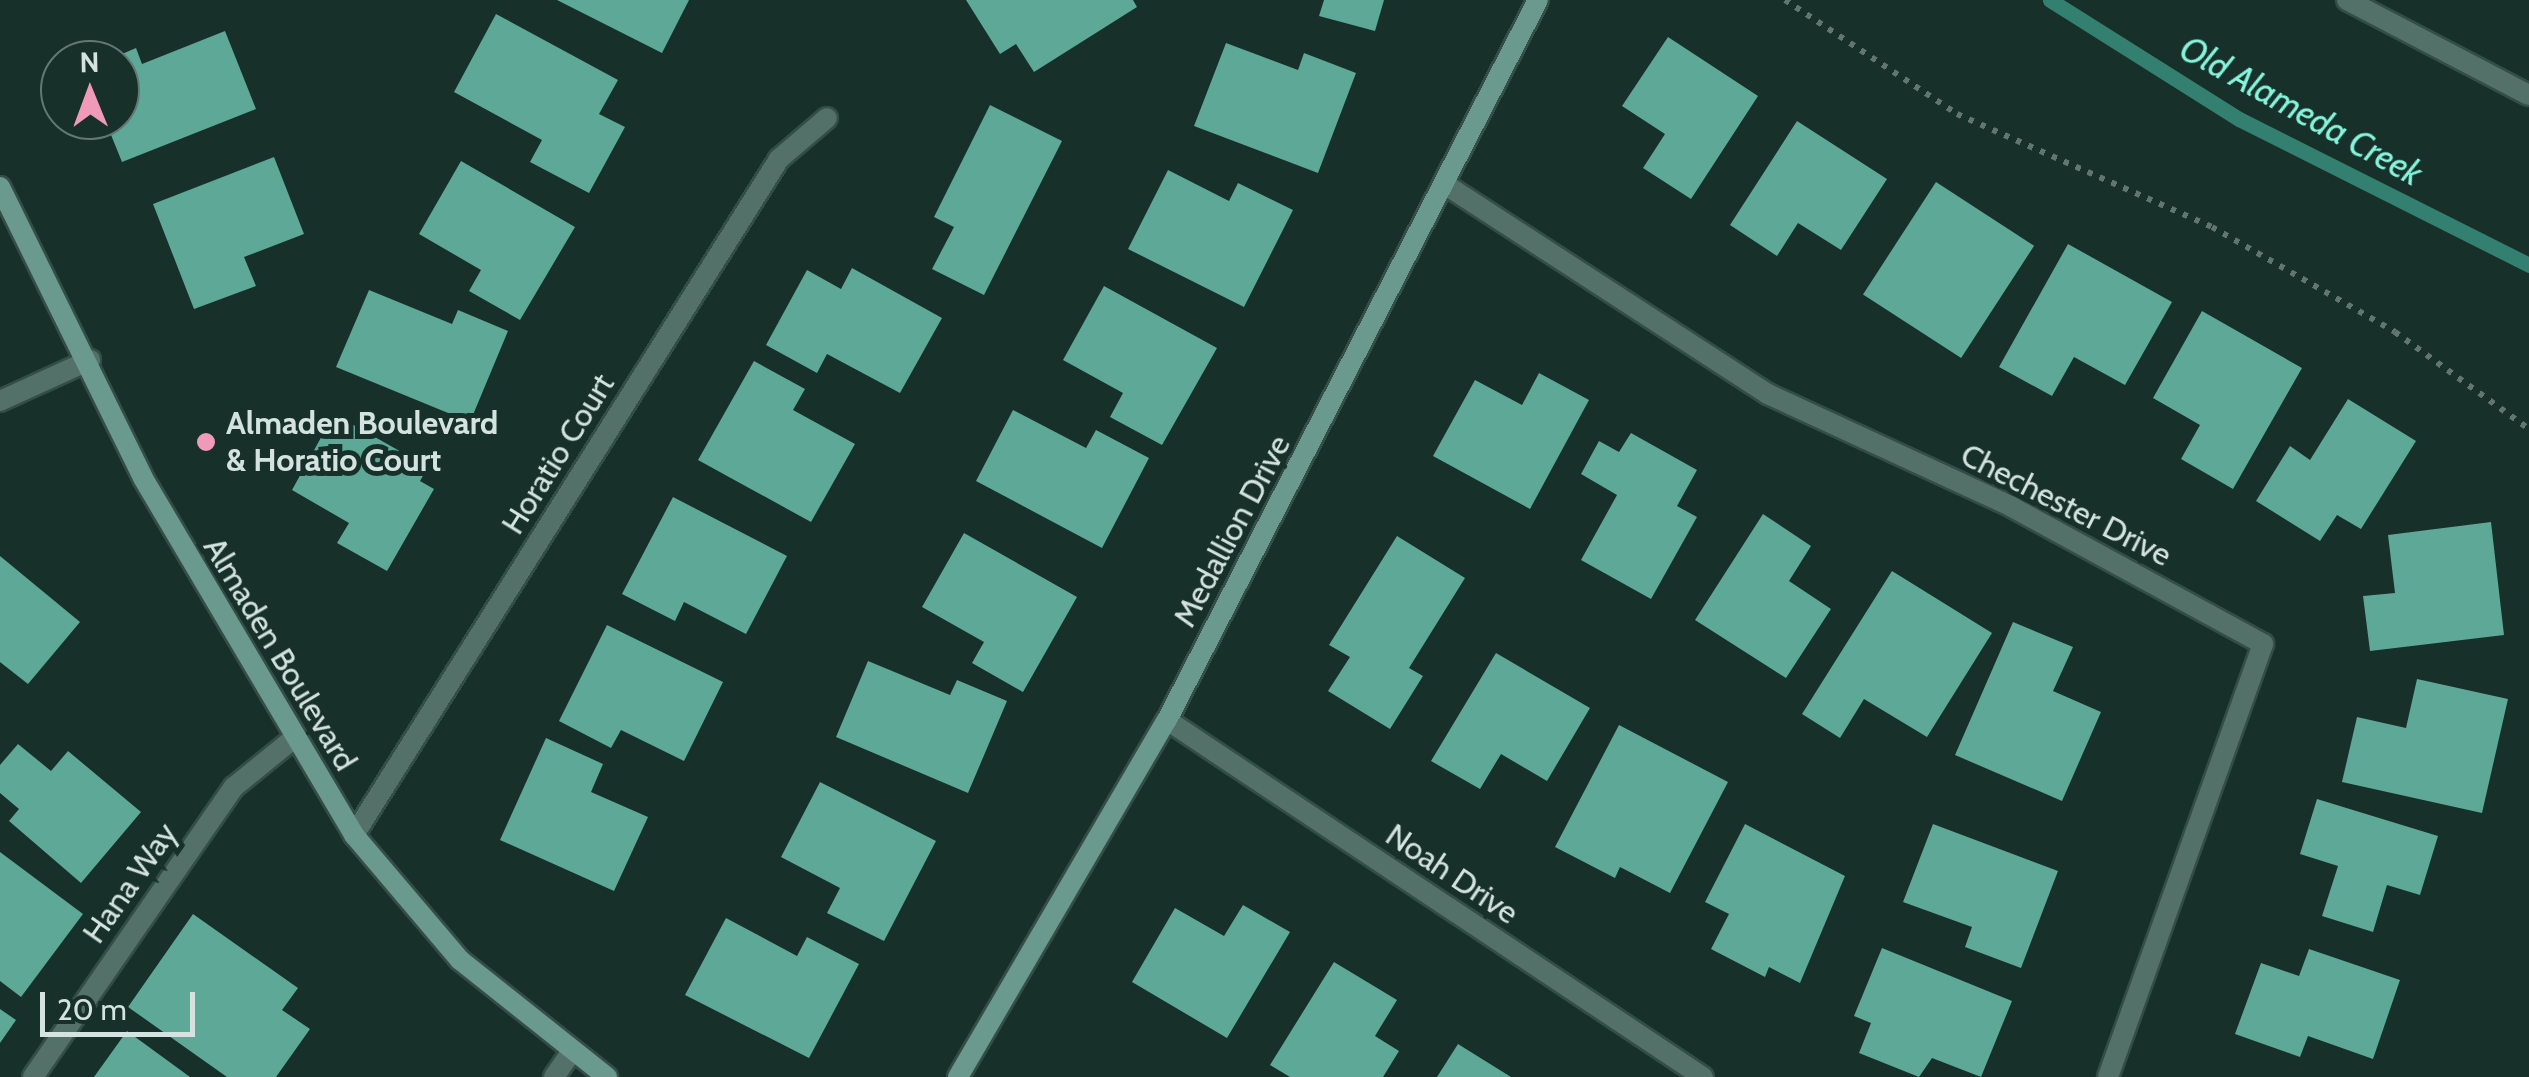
<!DOCTYPE html>
<style>
body{margin:0}
#map{position:relative;width:2529px;height:1077px;overflow:hidden;background:#17302a;font-family:Cabin,sans-serif}
div>[style]{position:absolute}
.stream>*{height:15px;margin:-7.5px;padding:0 7.5px;transform-origin:7.5px;border-radius:7.5px;background:#348070}
.building>*{inset:0;background:#5da896;transform-origin:0 0}
.path>*{height:6px;margin-top:-3px;transform-origin:0;background:repeating-linear-gradient(90deg,#617671 0 5px,transparent 0 13px)}
.roads{filter:drop-shadow(2px 0 #354d47) drop-shadow(-2px 0 #354d47) drop-shadow(0 2px #354d47) drop-shadow(0 -2px #354d47)}
.lane>*{height:20px;margin:-10px;padding:0 10px;transform-origin:10px;border-radius:10px;background:#547169}
.street>*{height:20px;margin:-10px;padding:0 10px;transform-origin:10px;border-radius:10px;background:#547169}
.secondary>*{height:20px;margin:-10px;padding:0 10px;transform-origin:10px;border-radius:10px;background:#6a998d}
.dots>*{width:28px;height:28px;translate:-50% -50%;box-sizing:border-box;border:5px solid #17302a;border-radius:50%}
span{translate:-50% -50%;white-space:nowrap;text-align:center;line-height:1.15;-webkit-text-stroke:10px #17302a;paint-order:stroke}
.poi-label{font-size:32px;color:#d4e3df;font-weight:700}
.left{translate:0 -50%;text-align:left}
.street-label{font-size:32px;color:#d4e3df}
.water-label{font-size:35px;color:#86f5dc;font-style:italic}
.north{position:absolute;left:40px;top:40px;width:100px;height:100px;box-sizing:border-box;background:#17302a;border:2px solid #637872;border-radius:50%;rotate:359deg;font-size:28px;font-weight:700;line-height:40px;text-align:center;color:#d4e3df}
.north::after{content:'';display:block;margin:auto;width:35px;height:45px;background:#ef9ab8;clip-path:polygon(50% 0,100% 100%,50% 72%,0 100%)}
.scale{position:absolute;left:40px;top:992px;width:155px;height:45px;box-sizing:border-box;border:5px solid #d4e3df;border-top:0;padding-left:12px;font-size:30px;line-height:35px;white-space:nowrap;color:#d4e3df;-webkit-text-stroke:8px #17302a;paint-order:stroke}
</style>
<div id="map">
<div class="stream">
<div style="left:2050px;top:0;width:223px;rotate:32.2deg"></div>
<div style="left:2239px;top:119px;width:325px;rotate:26.7deg"></div>
</div>
<div class="building">
<div style="clip-path:polygon(557px 0,689px 0,662px 53px)"></div>
<div style="clip-path:polygon(966px 0,1133px 0,1137px 7px,1034px 72px,1016px 44px,1000px 54px)"></div>
<div style="clip-path:polygon(1324px 0,1384px 0,1375px 31px,1319px 16px)"></div>
<div style="clip-path:polygon(496px 14px,618px 80px,599px 114px,625px 127px,589px 193px,530px 162px,542px 140px,454px 92px)"></div>
<div style="clip-path:polygon(225px 31px,256px 109px,122px 162px,105px 120px,120px 120px,120px 60px,108px 60px,136px 48px,142px 64px)"></div>
<div style="clip-path:polygon(1668px 37px,1758px 96px,1691px 199px,1643px 168px,1665px 134px,1622px 106px)"></div>
<div style="clip-path:polygon(1226px 43px,1298px 70px,1304px 53px,1356px 73px,1318px 173px,1194px 126px)"></div>
<div style="clip-path:polygon(990px 105px,1062px 141px,984px 295px,932px 269px,954px 227px,934px 217px)"></div>
<div style="clip-path:polygon(1797px 121px,1887px 179px,1841px 250px,1798px 223px,1777px 256px,1730px 225px)"></div>
<div style="clip-path:polygon(274px 157px,304px 234px,244px 257px,256px 286px,194px 309px,153px 204px)"></div>
<div style="clip-path:polygon(461px 161px,575px 227px,520px 320px,469px 291px,481px 270px,419px 234px)"></div>
<div style="clip-path:polygon(1168px 170px,1229px 201px,1238px 183px,1293px 210px,1244px 307px,1128px 249px)"></div>
<div style="left:1936px;top:182px;width:117px;height:134px;rotate:33deg"></div>
<div style="clip-path:polygon(2068px 244px,2172px 302px,2125px 385px,2074px 357px,2052px 396px,1999px 367px)"></div>
<div style="clip-path:polygon(852px 268px,942px 318px,900px 393px,827px 354px,817px 373px,766px 345px,807px 270px,841px 289px)"></div>
<div style="clip-path:polygon(1104px 286px,1217px 348px,1162px 445px,1110px 417px,1123px 393px,1063px 360px)"></div>
<div style="clip-path:polygon(369px 290px,452px 324px,458px 310px,508px 331px,470px 422px,336px 367px)"></div>
<div style="clip-path:polygon(2202px 311px,2302px 368px,2233px 489px,2181px 459px,2200px 425px,2153px 398px)"></div>
<div style="clip-path:polygon(754px 361px,805px 389px,793px 410px,855px 444px,811px 522px,698px 460px)"></div>
<div style="clip-path:polygon(1539px 373px,1589px 400px,1530px 509px,1433px 456px,1475px 380px,1522px 405px)"></div>
<div style="clip-path:polygon(2348px 399px,2416px 441px,2361px 529px,2337px 515px,2320px 541px,2256px 501px,2290px 446px,2310px 460px)"></div>
<div style="clip-path:polygon(1013px 410px,1086px 448px,1096px 430px,1149px 458px,1102px 548px,976px 481px)"></div>
<div style="clip-path:polygon(334px 414px,428px 467px,420px 481px,434px 489px,387px 571px,337px 543px,349px 523px,292px 490px)"></div>
<div style="clip-path:polygon(1631px 433px,1697px 470px,1677px 506px,1697px 517px,1651px 599px,1581px 560px,1617px 495px,1581px 474px,1599px 441px,1619px 452px)"></div>
<div style="clip-path:polygon(673px 497px,787px 556px,746px 634px,684px 602px,675px 621px,622px 594px)"></div>
<div style="clip-path:polygon(1763px 514px,1811px 546px,1789px 581px,1831px 609px,1786px 678px,1695px 620px)"></div>
<div style="clip-path:polygon(2491px 522px,2504px 635px,2370px 651px,2363px 596px,2395px 593px,2388px 535px)"></div>
<div style="clip-path:polygon(964px 533px,1077px 597px,1023px 692px,972px 663px,984px 642px,922px 607px)"></div>
<div style="clip-path:polygon(1397px 536px,1465px 578px,1409px 668px,1423px 676px,1390px 729px,1328px 691px,1350px 657px,1329px 645px)"></div>
<div style="clip-path:polygon(0 556px,80px 622px,28px 684px,0 662px)"></div>
<div style="clip-path:polygon(1892px 571px,1992px 633px,1927px 737px,1864px 699px,1840px 738px,1802px 714px)"></div>
<div style="clip-path:polygon(2013px 622px,2073px 647px,2053px 691px,2101px 712px,2062px 801px,1955px 755px)"></div>
<div style="clip-path:polygon(607px 625px,723px 682px,684px 761px,621px 730px,611px 748px,559px 721px)"></div>
<div style="clip-path:polygon(1496px 653px,1590px 708px,1547px 781px,1501px 754px,1480px 789px,1431px 761px)"></div>
<div style="clip-path:polygon(868px 661px,950px 695px,957px 680px,1007px 701px,968px 793px,836px 737px)"></div>
<div style="clip-path:polygon(2417px 679px,2508px 699px,2482px 813px,2342px 782px,2357px 717px,2406px 728px)"></div>
<div style="clip-path:polygon(1619px 725px,1728px 782px,1670px 893px,1620px 867px,1615px 878px,1555px 847px)"></div>
<div style="clip-path:polygon(546px 738px,603px 764px,591px 792px,648px 817px,614px 891px,500px 840px)"></div>
<div style="clip-path:polygon(18px 744px,51px 771px,68px 751px,141px 812px,81px 883px,9px 821px,19px 809px,0 793px,0 765px)"></div>
<div style="clip-path:polygon(820px 782px,936px 841px,884px 941px,827px 913px,840px 888px,781px 857px)"></div>
<div style="clip-path:polygon(2317px 799px,2438px 836px,2420px 895px,2387px 885px,2373px 932px,2322px 916px,2338px 866px,2300px 854px)"></div>
<div style="clip-path:polygon(1745px 824px,1845px 876px,1800px 983px,1769px 967px,1765px 977px,1711px 949px,1729px 914px,1705px 902px)"></div>
<div style="clip-path:polygon(1933px 824px,2058px 871px,2021px 968px,1965px 947px,1972px 927px,1903px 902px)"></div>
<div style="clip-path:polygon(0 852px,83px 914px,21px 997px,0 981px)"></div>
<div style="clip-path:polygon(1243px 905px,1290px 932px,1227px 1038px,1132px 982px,1175px 908px,1224px 936px)"></div>
<div style="clip-path:polygon(193px 914px,298px 988px,282px 1010px,310px 1029px,276px 1077px,227px 1077px,128px 1007px)"></div>
<div style="clip-path:polygon(726px 918px,797px 956px,807px 937px,859px 964px,809px 1058px,685px 995px)"></div>
<div style="clip-path:polygon(1882px 948px,2012px 1001px,1981px 1077px,1932px 1058px,1919px 1077px,1859px 1053px,1871px 1023px,1854px 1016px)"></div>
<div style="clip-path:polygon(2309px 949px,2400px 980px,2373px 1059px,2308px 1036px,2300px 1057px,2235px 1034px,2261px 963px,2299px 976px)"></div>
<div style="clip-path:polygon(1334px 962px,1397px 1000px,1375px 1036px,1399px 1051px,1383px 1077px,1290px 1077px,1270px 1065px)"></div>
<div style="clip-path:polygon(0 1009px,16px 1020px,0 1043px)"></div>
<div style="clip-path:polygon(127px 1031px,190px 1077px,94px 1077px)"></div>
<div style="clip-path:polygon(1458px 1044px,1511px 1077px,1437px 1077px)"></div>
</div>
<div class="path">
<div style="left:1785px;top:0;width:206px;rotate:33.5deg"></div>
<div style="left:1957px;top:114px;width:279px;rotate:23.9deg"></div>
<div style="left:2212px;top:227px;width:211px;rotate:29.8deg"></div>
<div style="left:2395px;top:332px;width:165px;rotate:35.9deg"></div>
</div>
<div class="roads">
<div class="lane">
<div style="left:2347px;top:0;width:205px;rotate:27.6deg"></div>
</div>
<div class="street">
<div style="left:1446px;top:185px;width:384px;rotate:33deg"></div>
<div style="left:1768px;top:394px;width:269px;rotate:24.8deg"></div>
<div style="left:2012px;top:507px;width:286px;rotate:28.6deg"></div>
<div style="left:2263px;top:644px;width:460px;rotate:109.7deg"></div>
<div style="left:0;top:401px;width:99px;rotate:-24.5deg"></div>
<div style="left:1167px;top:720px;width:644px;rotate:33.67deg"></div>
<div style="left:354px;top:835px;width:798px;rotate:-57.84deg"></div>
<div style="left:779px;top:159px;width:63px;rotate:-40.5deg"></div>
<div style="left:33px;top:1077px;width:353px;rotate:-55.3deg"></div>
<div style="left:234px;top:787px;width:76px;rotate:-39.1deg"></div>
<div style="left:554px;top:1077px;width:29px;rotate:-55deg"></div>
</div>
<div class="secondary">
<div style="left:0;top:187px;width:324px;rotate:63.8deg"></div>
<div style="left:143px;top:478px;width:415px;rotate:59.4deg"></div>
<div style="left:354px;top:835px;width:164px;rotate:49.7deg"></div>
<div style="left:460px;top:960px;width:188px;rotate:38.5deg"></div>
<div style="left:958px;top:1077px;width:414px;rotate:-59.7deg"></div>
<div style="left:1167px;top:720px;width:810px;rotate:-62.74deg"></div>
</div>
</div>
<div class="dots">
<div style="left:206px;top:442px;background:#ef9ab8"></div>
</div>
<div class="poi-label">
<span class="left" style="left:226px;top:442px">Almaden Boulevard<br>&amp; Horatio Court</span>
</div>
<div class="street-label">
<span style="left:558px;top:454px;rotate:-58deg">Horatio Court</span>
<span style="left:2066px;top:505px;rotate:27deg">Chechester Drive</span>
<span style="left:1232px;top:531px;rotate:-62deg">Medallion Drive</span>
<span style="left:280px;top:654px;rotate:59deg">Almaden Boulevard</span>
<span style="left:1452px;top:874px;rotate:34deg">Noah Drive</span>
<span style="left:130px;top:883px;rotate:-55deg">Hana Way</span>
</div>
<div class="water-label">
<span style="left:2301px;top:111px;rotate:29deg">Old Alameda Creek</span>
</div>
<div class="north">N</div>
<div class="scale">20 m</div>
</div>
